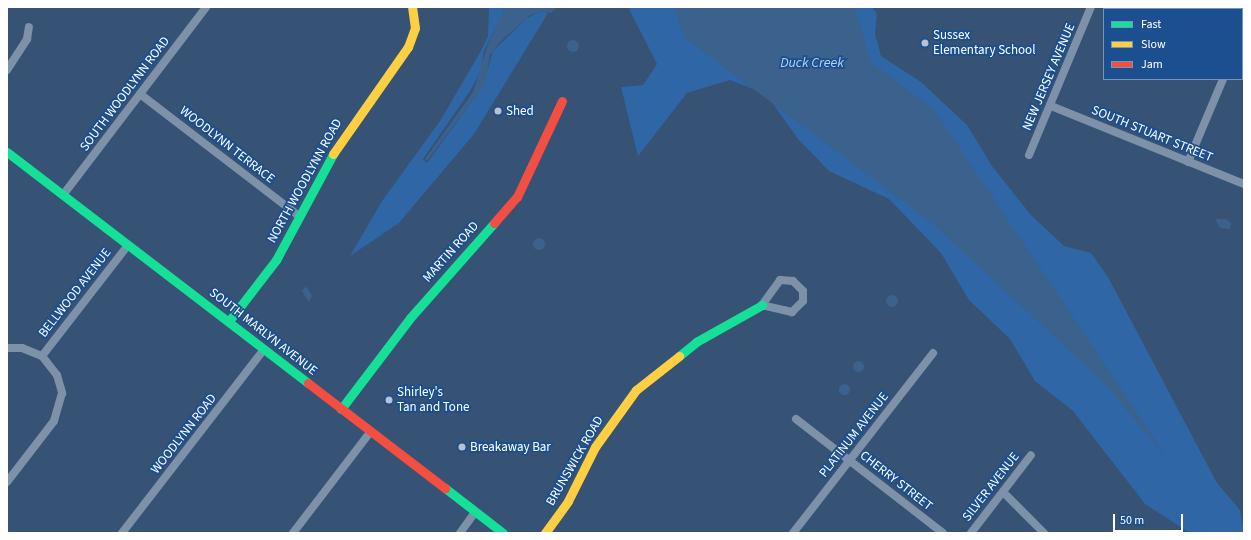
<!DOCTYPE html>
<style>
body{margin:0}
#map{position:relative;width:1251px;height:540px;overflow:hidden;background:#365274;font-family:"Source Sans 3",sans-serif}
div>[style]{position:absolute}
.green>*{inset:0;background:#2f66a5}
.water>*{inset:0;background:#3b618d}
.round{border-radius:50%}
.street>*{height:8px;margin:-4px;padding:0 4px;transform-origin:4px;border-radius:4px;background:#7d92a8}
.fast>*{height:9px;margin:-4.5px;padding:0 4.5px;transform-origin:4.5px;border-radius:4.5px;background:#16e098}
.slow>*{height:9px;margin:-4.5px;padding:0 4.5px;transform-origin:4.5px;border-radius:4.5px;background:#ffcf43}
.jam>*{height:9px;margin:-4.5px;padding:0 4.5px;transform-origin:4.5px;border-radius:4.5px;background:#f24e42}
.dots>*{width:11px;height:11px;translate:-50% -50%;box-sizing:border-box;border:2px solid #1b4f8f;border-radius:50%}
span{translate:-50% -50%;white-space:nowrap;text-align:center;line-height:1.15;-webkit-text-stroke:3.5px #1b4f8f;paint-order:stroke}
.poi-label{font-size:13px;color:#fff}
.left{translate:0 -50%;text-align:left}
.street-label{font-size:13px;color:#fff}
.water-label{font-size:14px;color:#b5d3f5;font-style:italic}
.frame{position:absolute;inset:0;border:8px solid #fff;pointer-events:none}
.legend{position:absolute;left:1103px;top:8px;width:140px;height:72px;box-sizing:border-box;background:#1b4f8f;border:1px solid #7695bc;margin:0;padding:5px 7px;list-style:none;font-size:12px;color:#fff}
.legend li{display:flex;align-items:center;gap:8px;height:20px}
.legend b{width:20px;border:1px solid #7695bc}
.scale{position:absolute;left:1113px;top:514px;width:70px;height:18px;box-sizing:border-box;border:2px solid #fff;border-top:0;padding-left:5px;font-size:12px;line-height:14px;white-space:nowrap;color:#fff;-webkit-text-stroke:3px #1b4f8f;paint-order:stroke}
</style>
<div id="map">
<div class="green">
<div style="clip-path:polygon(489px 7px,506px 7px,484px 51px,481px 70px,470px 91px,423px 159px,427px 163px,483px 86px,493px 51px,527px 18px,541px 11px,548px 13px,474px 134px,399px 223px,350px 256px,382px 201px,440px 121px,482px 49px,488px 36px)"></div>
<div style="clip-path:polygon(632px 7px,872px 7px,877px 14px,875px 34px,881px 56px,921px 82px,967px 125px,992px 166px,1031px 215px,1064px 246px,1091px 253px,1108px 277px,1217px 483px,1240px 510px,1244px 533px,1190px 533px,1145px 504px,1073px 411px,1035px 381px,1010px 339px,969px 300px,941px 253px,889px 199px,829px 171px,798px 139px,766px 94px,730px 80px,687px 93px,638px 156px,621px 87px,643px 85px,657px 64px,629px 9px)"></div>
</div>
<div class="water">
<div style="clip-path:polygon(505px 7px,557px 7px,551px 13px,541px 11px,529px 16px,499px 43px,490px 55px,485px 84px,427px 161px,425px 159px,473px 92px,487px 47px)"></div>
<div style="clip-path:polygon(674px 7px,855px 7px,870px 61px,935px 111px,1168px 459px,1102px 381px,931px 222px,684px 37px)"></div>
<div class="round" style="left:567px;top:40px;width:12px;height:12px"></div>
<div style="clip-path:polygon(1215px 219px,1226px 219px,1231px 223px,1230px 229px,1220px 228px)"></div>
<div class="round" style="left:533px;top:238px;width:12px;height:12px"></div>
<div style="clip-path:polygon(306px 286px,312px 296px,309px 302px,302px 291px)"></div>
<div class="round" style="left:886px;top:295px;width:12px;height:12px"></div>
<div class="round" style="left:852.5px;top:360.5px;width:11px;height:11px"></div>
<div class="round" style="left:838.5px;top:383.5px;width:11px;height:11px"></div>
</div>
<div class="street">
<div style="left:1242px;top:33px;width:4px;rotate:-63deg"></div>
<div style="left:7px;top:70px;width:37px;rotate:-57deg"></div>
<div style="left:27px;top:39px;width:12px;rotate:-81deg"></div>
<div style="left:140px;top:94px;width:200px;rotate:37.5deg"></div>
<div style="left:1051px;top:106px;width:208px;rotate:22deg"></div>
<div style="left:1029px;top:155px;width:160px;rotate:-67.3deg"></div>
<div style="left:1188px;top:162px;width:90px;rotate:-67.1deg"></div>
<div style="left:63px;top:195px;width:236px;rotate:-52.7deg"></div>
<div style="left:780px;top:280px;width:13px;rotate:4deg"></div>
<div style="left:793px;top:281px;width:14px;rotate:45deg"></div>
<div style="left:803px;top:291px;width:10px;rotate:90deg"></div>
<div style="left:803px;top:301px;width:16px;rotate:135deg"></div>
<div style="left:792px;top:312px;width:31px;rotate:-167deg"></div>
<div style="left:762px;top:305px;width:31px;rotate:-54deg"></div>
<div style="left:7px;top:348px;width:15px"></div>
<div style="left:22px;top:348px;width:22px;rotate:22deg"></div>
<div style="left:42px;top:356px;width:24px;rotate:52deg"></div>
<div style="left:57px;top:375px;width:19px;rotate:74deg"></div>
<div style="left:62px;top:393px;width:29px;rotate:106deg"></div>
<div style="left:54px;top:421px;width:77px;rotate:127.6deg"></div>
<div style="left:42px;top:356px;width:140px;rotate:-52.2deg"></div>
<div style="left:796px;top:419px;width:186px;rotate:37.8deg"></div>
<div style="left:1003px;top:492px;width:58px;rotate:45deg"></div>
<div style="left:122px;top:533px;width:232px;rotate:-52.3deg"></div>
<div style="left:293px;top:533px;width:128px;rotate:-52.6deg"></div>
<div style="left:460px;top:533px;width:26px;rotate:-54deg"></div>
<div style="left:793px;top:533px;width:228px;rotate:-52.1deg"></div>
<div style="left:971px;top:533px;width:98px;rotate:-52.4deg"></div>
</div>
<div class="fast">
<div style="left:7px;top:152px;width:379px;rotate:37.5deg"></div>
<div style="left:229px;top:321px;width:77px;rotate:-52.4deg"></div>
<div style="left:276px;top:260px;width:120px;rotate:-61.7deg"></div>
<div style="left:679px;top:356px;width:22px;rotate:-39deg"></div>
<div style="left:696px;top:342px;width:76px;rotate:-29.3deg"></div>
<div style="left:341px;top:409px;width:114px;rotate:-52.8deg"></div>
<div style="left:410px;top:318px;width:127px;rotate:-48.5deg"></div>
<div style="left:445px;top:488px;width:73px;rotate:37.8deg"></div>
</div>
<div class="slow">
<div style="left:333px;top:154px;width:131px;rotate:-55deg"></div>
<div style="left:408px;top:47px;width:20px;rotate:-70deg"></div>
<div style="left:415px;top:28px;width:21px;rotate:-98deg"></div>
<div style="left:545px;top:533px;width:39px;rotate:-54deg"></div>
<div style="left:568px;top:501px;width:60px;rotate:-63.4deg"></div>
<div style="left:595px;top:447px;width:70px;rotate:-54.3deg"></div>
<div style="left:636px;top:390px;width:55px;rotate:-38.3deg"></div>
</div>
<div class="jam">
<div style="left:494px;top:223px;width:35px;rotate:-49deg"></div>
<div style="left:517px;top:197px;width:106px;rotate:-64.9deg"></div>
<div style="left:308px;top:383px;width:173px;rotate:37.5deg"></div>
</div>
<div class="dots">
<div style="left:925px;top:43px;background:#b9c2ce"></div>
<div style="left:498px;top:111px;background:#b9c2ce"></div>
<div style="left:389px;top:400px;background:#b9c2ce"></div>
<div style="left:462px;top:447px;background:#b9c2ce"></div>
</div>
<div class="poi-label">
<span class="left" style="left:933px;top:43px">Sussex<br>Elementary School</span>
<span class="left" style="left:506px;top:111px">Shed</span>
<span class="left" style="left:397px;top:400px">Shirley's<br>Tan and Tone</span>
<span class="left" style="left:470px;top:447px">Breakaway Bar</span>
</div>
<div class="street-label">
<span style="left:1049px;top:77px;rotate:-67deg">NEW JERSEY AVENUE</span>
<span style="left:125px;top:94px;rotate:-53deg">SOUTH WOODLYNN ROAD</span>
<span style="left:1152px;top:134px;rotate:22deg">SOUTH STUART STREET</span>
<span style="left:227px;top:145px;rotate:38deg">WOODLYNN TERRACE</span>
<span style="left:305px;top:181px;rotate:-61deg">NORTH WOODLYNN ROAD</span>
<span style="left:451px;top:252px;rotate:-48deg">MARTIN ROAD</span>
<span style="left:75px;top:293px;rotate:-52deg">BELLWOOD AVENUE</span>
<span style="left:263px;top:332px;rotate:38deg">SOUTH MARLYN AVENUE</span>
<span style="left:184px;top:434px;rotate:-52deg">WOODLYNN ROAD</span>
<span style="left:854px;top:435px;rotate:-52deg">PLATINUM AVENUE</span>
<span style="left:575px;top:461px;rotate:-60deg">BRUNSWICK ROAD</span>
<span style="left:896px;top:481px;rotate:38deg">CHERRY STREET</span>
<span style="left:991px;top:487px;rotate:-52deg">SILVER AVENUE</span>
</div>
<div class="water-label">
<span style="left:812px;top:63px">Duck Creek</span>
</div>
<div class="frame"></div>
<ul class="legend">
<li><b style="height:5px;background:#16e098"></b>Fast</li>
<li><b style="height:5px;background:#ffcf43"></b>Slow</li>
<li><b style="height:5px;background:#f24e42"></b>Jam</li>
</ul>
<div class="scale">50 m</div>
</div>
